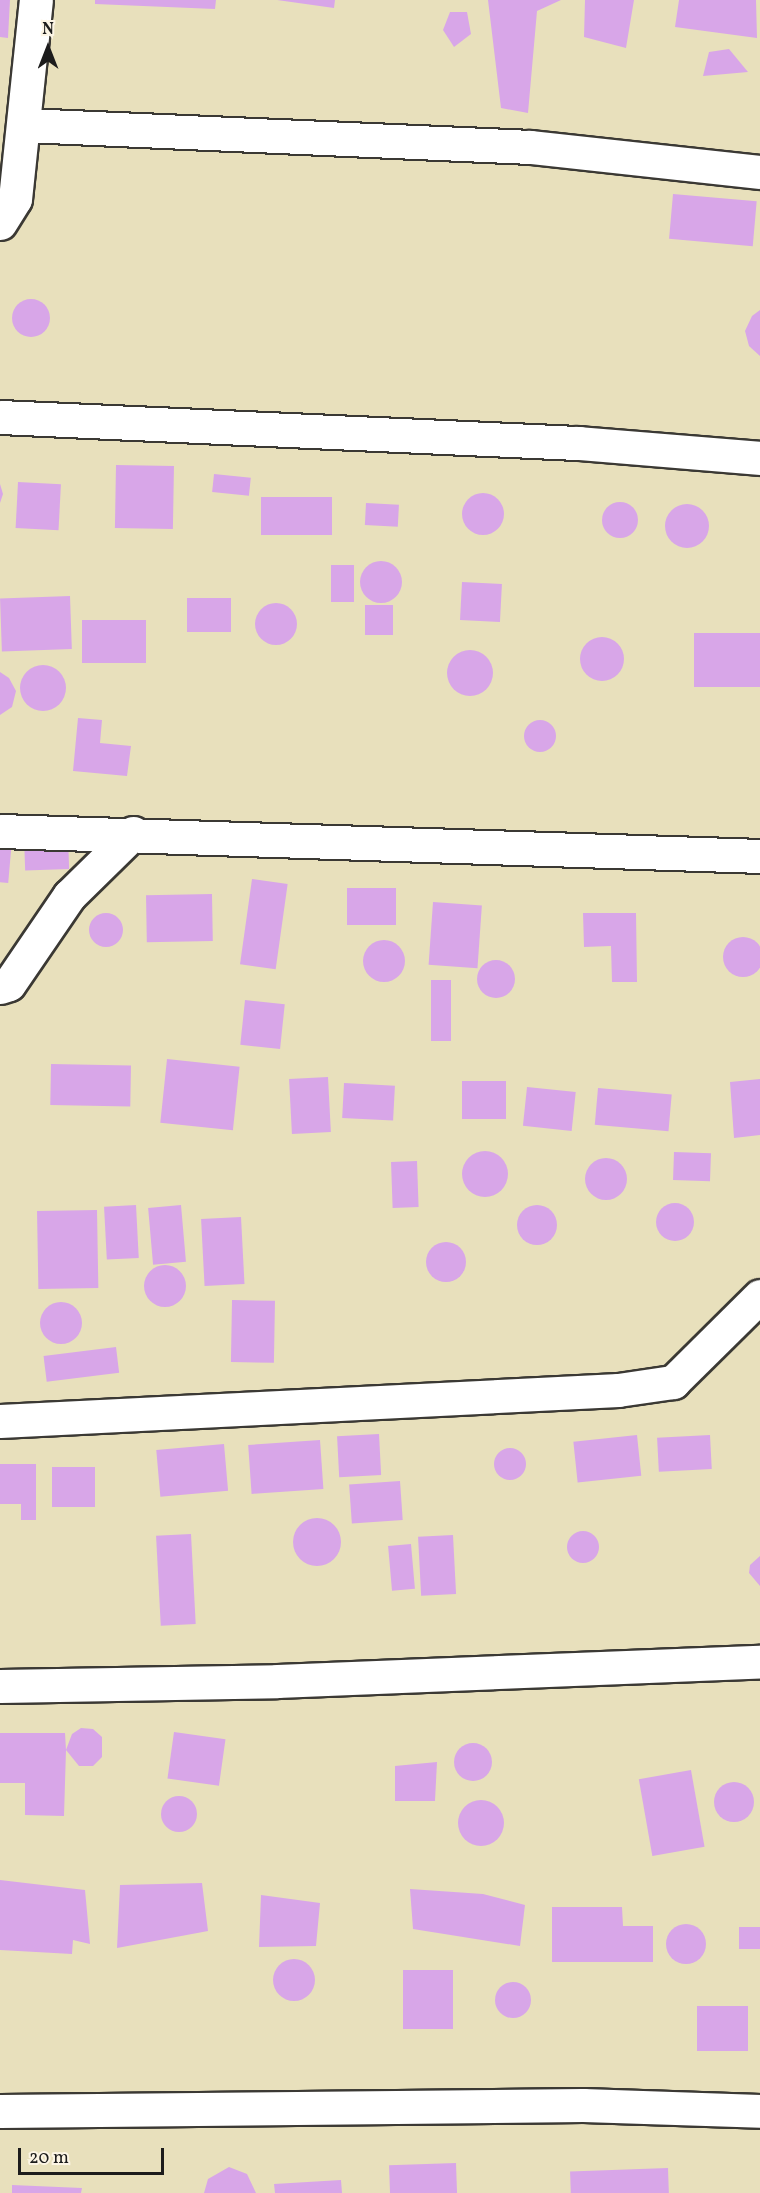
<!DOCTYPE html>
<style>
body{margin:0}
#map{position:relative;width:760px;height:2193px;overflow:hidden;background:#e8e0bc;font-family:Vollkorn,serif}
div>[style]{position:absolute}
.building>*{inset:0;background:#d8a6e8;transform-origin:0 0}
.round{border-radius:50%}
.roads{filter:drop-shadow(2px 0 #3b3934) drop-shadow(-2px 0 #3b3934) drop-shadow(0 2px #3b3934) drop-shadow(0 -2px #3b3934)}
.street>*{height:33px;margin:-16.5px;padding:0 16.5px;transform-origin:16.5px;border-radius:16.5px;background:#fff}
span{translate:-50% -50%;white-space:nowrap;text-align:center;line-height:1.15;-webkit-text-stroke:6px #fcf5e5;paint-order:stroke}
.north{position:absolute;left:18px;top:18px;width:60px;height:60px;-webkit-text-stroke:4px #fcf5e5;paint-order:stroke;rotate:0deg;font-size:16px;font-weight:700;line-height:24px;text-align:center;color:#1c1c1c}
.north::after{content:'';display:block;margin:auto;width:21px;height:27px;background:#1c1c1c;clip-path:polygon(50% 0,100% 100%,50% 72%,0 100%)}
.scale{position:absolute;left:18px;top:2148px;width:146px;height:27px;box-sizing:border-box;border:3px solid #1c1c1c;border-top:0;padding-left:8px;font-size:18px;line-height:21px;white-space:nowrap;color:#1c1c1c;-webkit-text-stroke:4px #fcf5e5;paint-order:stroke}
</style>
<div id="map">
<div class="building">
<div style="clip-path:polygon(0 0,10px 0,8px 38px,0 37px)"></div>
<div style="clip-path:polygon(95px 0,216px 0,215px 9px,95px 4px)"></div>
<div style="clip-path:polygon(277px 0,335px 0,334px 8px)"></div>
<div style="clip-path:polygon(488px 0,561px 0,537px 11px,528px 113px,501px 108px)"></div>
<div style="clip-path:polygon(585px 0,634px 0,626px 48px,584px 37px)"></div>
<div style="clip-path:polygon(679px 0,756px 0,757px 38px,675px 27px)"></div>
<div style="clip-path:polygon(450px 12px,467px 12px,471px 34px,454px 47px,443px 30px)"></div>
<div style="clip-path:polygon(729px 49px,748px 72px,703px 76px,709px 52px)"></div>
<div style="left:673px;top:194px;width:84px;height:45px;rotate:5deg"></div>
<div class="round" style="left:12px;top:299px;width:38px;height:38px"></div>
<div style="clip-path:polygon(760px 310px,760px 356px,749px 346px,745px 331px,752px 316px)"></div>
<div style="left:116px;top:465px;width:58px;height:63px;rotate:1deg"></div>
<div style="left:214px;top:474px;width:37px;height:18px;rotate:6deg"></div>
<div style="left:18px;top:482px;width:43px;height:46px;rotate:3deg"></div>
<div style="clip-path:polygon(0 484px,3px 494px,0 503px)"></div>
<div class="round" style="left:462px;top:493px;width:42px;height:42px"></div>
<div style="left:261px;top:497px;width:71px;height:38px"></div>
<div class="round" style="left:602px;top:502px;width:36px;height:36px"></div>
<div style="left:366px;top:503px;width:33px;height:22px;rotate:3deg"></div>
<div class="round" style="left:665px;top:504px;width:44px;height:44px"></div>
<div class="round" style="left:360px;top:561px;width:42px;height:42px"></div>
<div style="left:331px;top:565px;width:23px;height:37px"></div>
<div style="left:462px;top:582px;width:40px;height:38px;rotate:3deg"></div>
<div style="left:70px;top:596px;width:53px;height:70px;rotate:88deg"></div>
<div style="left:187px;top:598px;width:44px;height:34px"></div>
<div class="round" style="left:255px;top:603px;width:42px;height:42px"></div>
<div style="left:365px;top:605px;width:28px;height:30px"></div>
<div style="left:146px;top:620px;width:43px;height:64px;rotate:90deg"></div>
<div style="left:694px;top:633px;width:66px;height:54px"></div>
<div class="round" style="left:580px;top:637px;width:44px;height:44px"></div>
<div class="round" style="left:447px;top:650px;width:46px;height:46px"></div>
<div class="round" style="left:20px;top:665px;width:46px;height:46px"></div>
<div style="clip-path:polygon(0 672px,9px 678px,16px 691px,12px 707px,0 715px)"></div>
<div style="clip-path:polygon(78px 718px,102px 720px,100px 743px,131px 746px,127px 776px,73px 771px)"></div>
<div class="round" style="left:524px;top:720px;width:32px;height:32px"></div>
<div style="left:68px;top:836px;width:33px;height:44px;rotate:88deg"></div>
<div style="left:0;top:839px;width:12px;height:43px;rotate:5deg"></div>
<div style="left:252px;top:879px;width:36px;height:86px;rotate:8deg"></div>
<div style="left:347px;top:888px;width:49px;height:37px"></div>
<div style="left:212px;top:894px;width:47px;height:66px;rotate:89deg"></div>
<div style="left:433px;top:902px;width:49px;height:63px;rotate:4deg"></div>
<div class="round" style="left:89px;top:913px;width:34px;height:34px"></div>
<div style="clip-path:polygon(583px 913px,636px 913px,637px 982px,612px 982px,611px 946px,584px 947px)"></div>
<div class="round" style="left:723px;top:937px;width:40px;height:40px"></div>
<div class="round" style="left:363px;top:940px;width:42px;height:42px"></div>
<div class="round" style="left:477px;top:960px;width:38px;height:38px"></div>
<div style="left:431px;top:980px;width:20px;height:61px"></div>
<div style="left:245px;top:1000px;width:40px;height:45px;rotate:6deg"></div>
<div style="left:167px;top:1059px;width:73px;height:64px;rotate:6deg"></div>
<div style="left:51px;top:1064px;width:80px;height:41px;rotate:1deg"></div>
<div style="left:328px;top:1077px;width:55px;height:39px;rotate:87deg"></div>
<div style="clip-path:polygon(760px 1079px,760px 1135px,734px 1138px,730px 1082px)"></div>
<div style="left:462px;top:1081px;width:44px;height:38px"></div>
<div style="left:344px;top:1083px;width:51px;height:35px;rotate:3deg"></div>
<div style="left:527px;top:1087px;width:49px;height:39px;rotate:6deg"></div>
<div style="left:598px;top:1088px;width:74px;height:37px;rotate:5deg"></div>
<div class="round" style="left:462px;top:1151px;width:46px;height:46px"></div>
<div style="left:674px;top:1152px;width:37px;height:28px;rotate:2deg"></div>
<div class="round" style="left:585px;top:1158px;width:42px;height:42px"></div>
<div style="left:417px;top:1161px;width:46px;height:26px;rotate:88deg"></div>
<div class="round" style="left:656px;top:1203px;width:38px;height:38px"></div>
<div style="left:136px;top:1205px;width:53px;height:32px;rotate:87deg"></div>
<div style="left:181px;top:1205px;width:57px;height:33px;rotate:85deg"></div>
<div class="round" style="left:517px;top:1205px;width:40px;height:40px"></div>
<div style="left:97px;top:1210px;width:78px;height:60px;rotate:89deg"></div>
<div style="left:241px;top:1217px;width:67px;height:40px;rotate:87deg"></div>
<div class="round" style="left:426px;top:1242px;width:40px;height:40px"></div>
<div class="round" style="left:144px;top:1265px;width:42px;height:42px"></div>
<div style="left:232px;top:1300px;width:43px;height:62px;rotate:1deg"></div>
<div class="round" style="left:40px;top:1302px;width:42px;height:42px"></div>
<div style="left:116px;top:1347px;width:26px;height:73px;rotate:83deg"></div>
<div style="left:379px;top:1434px;width:41px;height:42px;rotate:87deg"></div>
<div style="left:637px;top:1435px;width:41px;height:64px;rotate:84deg"></div>
<div style="left:710px;top:1435px;width:34px;height:53px;rotate:87deg"></div>
<div style="left:320px;top:1440px;width:49px;height:72px;rotate:86deg"></div>
<div style="left:224px;top:1444px;width:47px;height:68px;rotate:85deg"></div>
<div class="round" style="left:494px;top:1448px;width:32px;height:32px"></div>
<div style="clip-path:polygon(0 1464px,36px 1464px,36px 1520px,21px 1520px,21px 1504px,0 1504px)"></div>
<div style="left:95px;top:1467px;width:40px;height:43px;rotate:90deg"></div>
<div style="left:400px;top:1481px;width:39px;height:51px;rotate:86deg"></div>
<div class="round" style="left:293px;top:1518px;width:48px;height:48px"></div>
<div class="round" style="left:567px;top:1531px;width:32px;height:32px"></div>
<div style="left:191px;top:1534px;width:90px;height:35px;rotate:87deg"></div>
<div style="left:453px;top:1535px;width:59px;height:35px;rotate:87deg"></div>
<div style="left:411px;top:1544px;width:45px;height:23px;rotate:85deg"></div>
<div style="clip-path:polygon(760px 1556px,760px 1586px,749px 1573px,750px 1565px)"></div>
<div style="clip-path:polygon(81px 1728px,93px 1729px,102px 1737px,102px 1757px,93px 1766px,79px 1766px,66px 1750px,64px 1816px,25px 1815px,25px 1783px,0 1783px,0 1733px,65px 1733px,66px 1750px,72px 1734px)"></div>
<div style="left:174px;top:1732px;width:52px;height:47px;rotate:8deg"></div>
<div class="round" style="left:454px;top:1743px;width:38px;height:38px"></div>
<div style="clip-path:polygon(437px 1762px,435px 1801px,395px 1801px,395px 1766px)"></div>
<div style="left:691px;top:1770px;width:78px;height:53px;rotate:80deg"></div>
<div class="round" style="left:714px;top:1782px;width:40px;height:40px"></div>
<div class="round" style="left:161px;top:1796px;width:36px;height:36px"></div>
<div class="round" style="left:458px;top:1800px;width:46px;height:46px"></div>
<div style="clip-path:polygon(0 1880px,85px 1890px,90px 1944px,73px 1940px,72px 1954px,0 1950px)"></div>
<div style="clip-path:polygon(202px 1883px,208px 1931px,117px 1948px,120px 1885px)"></div>
<div style="clip-path:polygon(410px 1889px,483px 1894px,525px 1905px,520px 1946px,413px 1929px)"></div>
<div style="clip-path:polygon(261px 1895px,320px 1903px,316px 1946px,259px 1947px)"></div>
<div style="clip-path:polygon(552px 1907px,622px 1907px,623px 1926px,653px 1926px,653px 1962px,552px 1962px)"></div>
<div class="round" style="left:666px;top:1924px;width:40px;height:40px"></div>
<div style="left:739px;top:1927px;width:21px;height:22px"></div>
<div class="round" style="left:273px;top:1959px;width:42px;height:42px"></div>
<div style="left:453px;top:1970px;width:59px;height:50px;rotate:90deg"></div>
<div class="round" style="left:495px;top:1982px;width:36px;height:36px"></div>
<div style="left:697px;top:2006px;width:51px;height:45px"></div>
<div style="left:456px;top:2163px;width:30px;height:67px;rotate:88deg"></div>
<div style="clip-path:polygon(229px 2167px,247px 2174px,256px 2193px,204px 2193px,208px 2179px)"></div>
<div style="left:668px;top:2168px;width:25px;height:98px;rotate:88deg"></div>
<div style="clip-path:polygon(341px 2180px,342px 2193px,275px 2193px,274px 2184px)"></div>
<div style="clip-path:polygon(12px 2185px,82px 2188px,81px 2193px,12px 2193px)"></div>
</div>
<div class="roads">
<div class="street">
<div style="left:25px;top:125px;width:505px;rotate:2.49deg"></div>
<div style="left:530px;top:147px;width:231px;rotate:6.2deg"></div>
<div style="left:0;top:223px;width:28px;rotate:-58deg"></div>
<div style="left:15px;top:199px;width:200px;rotate:-84deg"></div>
<div style="left:0;top:417px;width:579px;rotate:2.58deg"></div>
<div style="left:578px;top:443px;width:183px;rotate:4.7deg"></div>
<div style="left:0;top:831px;width:760px;rotate:1.88deg"></div>
<div style="left:0;top:987px;width:9px;rotate:-18deg"></div>
<div style="left:9px;top:984px;width:107px;rotate:-55.7deg"></div>
<div style="left:69px;top:896px;width:90px;rotate:-44.5deg"></div>
<div style="left:0;top:1421px;width:619px;rotate:-2.87deg"></div>
<div style="left:618px;top:1390px;width:56px;rotate:-8.3deg"></div>
<div style="left:673px;top:1382px;width:122px;rotate:-44.7deg"></div>
<div style="left:0;top:1686px;width:277px;rotate:-1deg"></div>
<div style="left:277px;top:1681px;width:483px;rotate:-2.3deg"></div>
<div style="left:0;top:2111px;width:583px;rotate:-0.59deg"></div>
<div style="left:583px;top:2105px;width:177px;rotate:1.9deg"></div>
</div>
</div>
<div class="north">N</div>
<div class="scale">20 m</div>
</div>
